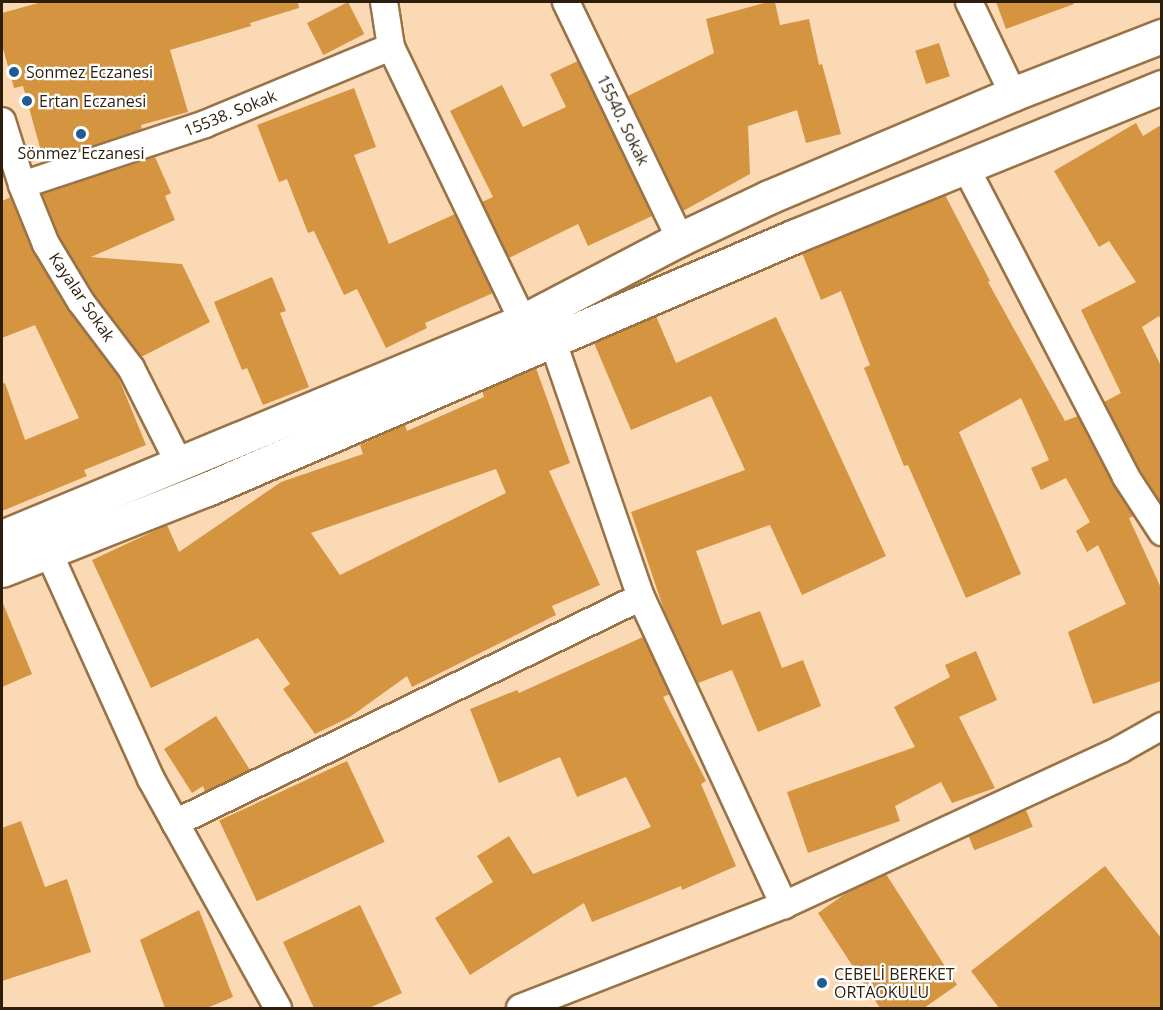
<!DOCTYPE html>
<meta charset="utf-8">
<style>
body{margin:0}
#map{position:relative;width:1163px;height:1010px;overflow:hidden;background:#fbd9b4;font-family:"Open Sans",sans-serif}
div>[style]{position:absolute}
.building>*{inset:0;background:#d59440;transform-origin:0 0}
.roads{filter:drop-shadow(2px 0 #997346) drop-shadow(-2px 0 #997346) drop-shadow(0 2px #997346) drop-shadow(0 -2px #997346)}
.minor>*{height:26px;margin:-13px;padding:0 13px;transform-origin:13px;border-radius:13px;background:#fff}
.secondary>*{height:33px;margin:-16.5px;padding:0 16.5px;transform-origin:16.5px;border-radius:16.5px;background:#fff}
.dots>*{width:16px;height:16px;translate:-50% -50%;box-sizing:border-box;border:3px solid #fff;border-radius:50%}
span{translate:-50% -50%;white-space:nowrap;text-align:center;line-height:1.15;-webkit-text-stroke:4.5px #fff;paint-order:stroke}
.poi-label{font-size:16px;color:#2d1e0b}
.left{translate:0 -50%;text-align:left}
.street-label{font-size:16px;color:#2d1e0b}
.frame{position:absolute;inset:0;border:3px solid #2d1e0b;pointer-events:none}
</style>
<div id="map">
<div class="building">
<div style="clip-path:polygon(42px 2px,298px 2px,299px 8px,250px 23px,251px 26px,170px 50px,188px 112px,141px 125px,142px 129px,44px 162px,23px 86px,14px 88px,2px 45px,2px 13px)"></div>
<div style="left:348px;top:2px;width:36px;height:46px;rotate:63deg"></div>
<div style="clip-path:polygon(768px 2px,775px 2px,780px 25px,809px 19px,819px 65px,822px 64px,841px 134px,806px 143px,797px 110px,748px 126px,750px 174px,683px 211px,628px 96px,714px 53px,706px 19px)"></div>
<div style="clip-path:polygon(996px 2px,1073px 2px,1074px 4px,1006px 29px)"></div>
<div style="left:939px;top:43px;width:35px;height:25px;rotate:72deg"></div>
<div style="clip-path:polygon(578px 61px,652px 216px,588px 246px,578px 224px,509px 258px,482px 202px,493px 197px,450px 111px,502px 85px,523px 127px,566px 107px,550px 74px)"></div>
<div style="clip-path:polygon(354px 88px,376px 147px,354px 155px,389px 244px,455px 214px,493px 293px,425px 323px,427px 328px,386px 348px,357px 289px,344px 295px,314px 231px,308px 233px,287px 179px,279px 182px,257px 125px)"></div>
<div style="clip-path:polygon(1136px 123px,1143px 136px,1161px 125px,1161px 320px,1159px 316px,1142px 327px,1161px 366px,1160px 502px,1139px 469px,1104px 402px,1121px 393px,1081px 310px,1136px 282px,1109px 241px,1099px 247px,1054px 171px)"></div>
<div style="clip-path:polygon(155px 157px,171px 193px,165px 196px,175px 220px,91px 257px,182px 264px,210px 322px,141px 357px,93px 294px,59px 237px,42px 194px)"></div>
<div style="clip-path:polygon(945px 195px,990px 281px,988px 282px,1065px 421px,1078px 416px,1113px 484px,1134px 516px,1129px 518px,1161px 588px,1161px 681px,1093px 704px,1068px 632px,1126px 604px,1098px 545px,1087px 552px,1076px 531px,1090px 522px,1066px 478px,1041px 490px,1031px 468px,1049px 460px,1021px 398px,959px 432px,1021px 574px,966px 598px,908px 465px,904px 466px,864px 368px,870px 365px,841px 291px,821px 300px,802px 253px)"></div>
<div style="clip-path:polygon(11px 197px,33px 252px,69px 311px,117px 374px,146px 445px,84px 470px,87px 476px,2px 511px,2px 384px,5px 383px,25px 440px,79px 418px,35px 325px,2px 338px,2px 201px)"></div>
<div style="clip-path:polygon(272px 277px,286px 311px,280px 313px,309px 387px,263px 405px,247px 368px,242px 370px,214px 302px)"></div>
<div style="clip-path:polygon(656px 316px,676px 363px,776px 317px,886px 556px,802px 595px,770px 525px,696px 551px,722px 625px,760px 611px,782px 668px,803px 660px,821px 706px,758px 732px,732px 670px,698px 683px,664px 610px,631px 512px,745px 470px,711px 396px,631px 430px,594px 343px)"></div>
<div style="clip-path:polygon(evenodd,536px 368px,570px 463px,549px 471px,600px 585px,552px 606px,556px 615px,412px 687px,407px 676px,350px 717px,315px 734px,283px 689px,290px 684px,258px 638px,151px 688px,92px 560px,167px 525px,179px 552px,281px 482px,363px 454px,360px 445px,405px 425px,407px 431px,484px 397px,482px 391px,536px 368px,496px 469px,506px 493px,340px 575px,311px 533px,496px 469px)"></div>
<div style="clip-path:polygon(2px 601px,32px 674px,2px 687px)"></div>
<div style="clip-path:polygon(643px 637px,670px 694px,663px 697px,706px 781px,701px 784px,736px 866px,682px 890px,681px 886px,592px 922px,584px 903px,470px 975px,435px 918px,493px 882px,477px 856px,509px 836px,533px 874px,651px 827px,626px 777px,577px 797px,560px 757px,499px 783px,470px 709px,517px 690px,519px 693px)"></div>
<div style="clip-path:polygon(976px 651px,997px 700px,959px 717px,995px 788px,952px 803px,941px 782px,895px 806px,900px 821px,808px 853px,787px 792px,915px 747px,894px 707px,950px 677px,945px 665px)"></div>
<div style="clip-path:polygon(216px 716px,250px 770px,205px 792px,203px 786px,192px 793px,164px 749px)"></div>
<div style="left:347px;top:761px;width:89px;height:141px;rotate:65deg"></div>
<div style="left:1026px;top:810px;width:18px;height:63px;rotate:68deg"></div>
<div style="clip-path:polygon(21px 821px,45px 887px,67px 879px,91px 952px,2px 981px,2px 828px)"></div>
<div style="clip-path:polygon(1105px 866px,1161px 938px,1161px 1008px,999px 1008px,971px 971px)"></div>
<div style="clip-path:polygon(886px 874px,957px 985px,924px 1008px,880px 1008px,818px 913px,849px 891px)"></div>
<div style="clip-path:polygon(360px 905px,402px 993px,369px 1008px,314px 1008px,283px 942px)"></div>
<div style="clip-path:polygon(199px 910px,233px 997px,207px 1008px,165px 1008px,140px 940px)"></div>
</div>
<div class="roads">
<div class="minor">
<div style="left:566px;top:2px;width:263px;rotate:64.3deg"></div>
<div style="left:969px;top:2px;width:102px;rotate:64.4deg"></div>
<div style="left:391px;top:47px;width:304px;rotate:64.3deg"></div>
<div style="left:2px;top:121px;width:67px;rotate:72.6deg"></div>
<div style="left:22px;top:185px;width:64px;rotate:67.9deg"></div>
<div style="left:46px;top:244px;width:68px;rotate:58.9deg"></div>
<div style="left:81px;top:302px;width:83px;rotate:52.9deg"></div>
<div style="left:131px;top:368px;width:109px;rotate:63.2deg"></div>
<div style="left:965px;top:166px;width:350px;rotate:62.6deg"></div>
<div style="left:1126px;top:477px;width:66px;rotate:56.8deg"></div>
<div style="left:22px;top:185px;width:193px;rotate:-18.4deg"></div>
<div style="left:205px;top:124px;width:201px;rotate:-22.5deg"></div>
<div style="left:391px;top:47px;width:46px;rotate:-98.8deg"></div>
<div style="left:553px;top:342px;width:270px;rotate:71deg"></div>
<div style="left:641px;top:597px;width:340px;rotate:65.1deg"></div>
<div style="left:48px;top:551px;width:250px;rotate:65.7deg"></div>
<div style="left:151px;top:779px;width:262px;rotate:61deg"></div>
<div style="left:175px;top:823px;width:518px;rotate:-25.87deg"></div>
<div style="left:520px;top:1008px;width:283px;rotate:-21.3deg"></div>
<div style="left:784px;top:905px;width:371px;rotate:-24.8deg"></div>
<div style="left:1121px;top:749px;width:47px;rotate:-29.3deg"></div>
</div>
<div class="secondary">
<div style="left:2px;top:537px;width:564px;rotate:-22.52deg"></div>
<div style="left:523px;top:321px;width:177px;rotate:-27.6deg"></div>
<div style="left:680px;top:239px;width:98px;rotate:-25.3deg"></div>
<div style="left:769px;top:197px;width:265px;rotate:-22.9deg"></div>
<div style="left:1013px;top:94px;width:160px;rotate:-21.3deg"></div>
<div style="left:2px;top:570px;width:220px;rotate:-21.6deg"></div>
<div style="left:207px;top:489px;width:640px;rotate:-23.28deg"></div>
<div style="left:795px;top:236px;width:396px;rotate:-22.1deg"></div>
</div>
</div>
<div class="dots">
<div style="left:14px;top:72px;background:#205b92"></div>
<div style="left:27px;top:101px;background:#205b92"></div>
<div style="left:81px;top:134px;background:#205b92"></div>
<div style="left:822px;top:983px;background:#205b92"></div>
</div>
<div class="poi-label">
<span class="left" style="left:26px;top:72px">Sonmez Eczanesi</span>
<span class="left" style="left:39px;top:101px">Ertan Eczanesi</span>
<span style="left:81px;top:153px">Sönmez Eczanesi</span>
<span class="left" style="left:834px;top:983px">CEBELİ BEREKET<br>ORTAOKULU</span>
</div>
<div class="street-label">
<span style="left:230px;top:113px;rotate:-22deg">15538. Sokak</span>
<span style="left:623px;top:120px;rotate:64deg">15540. Sokak</span>
<span style="left:82px;top:297px;rotate:56deg">Kayalar Sokak</span>
</div>
<div class="frame"></div>
</div>
